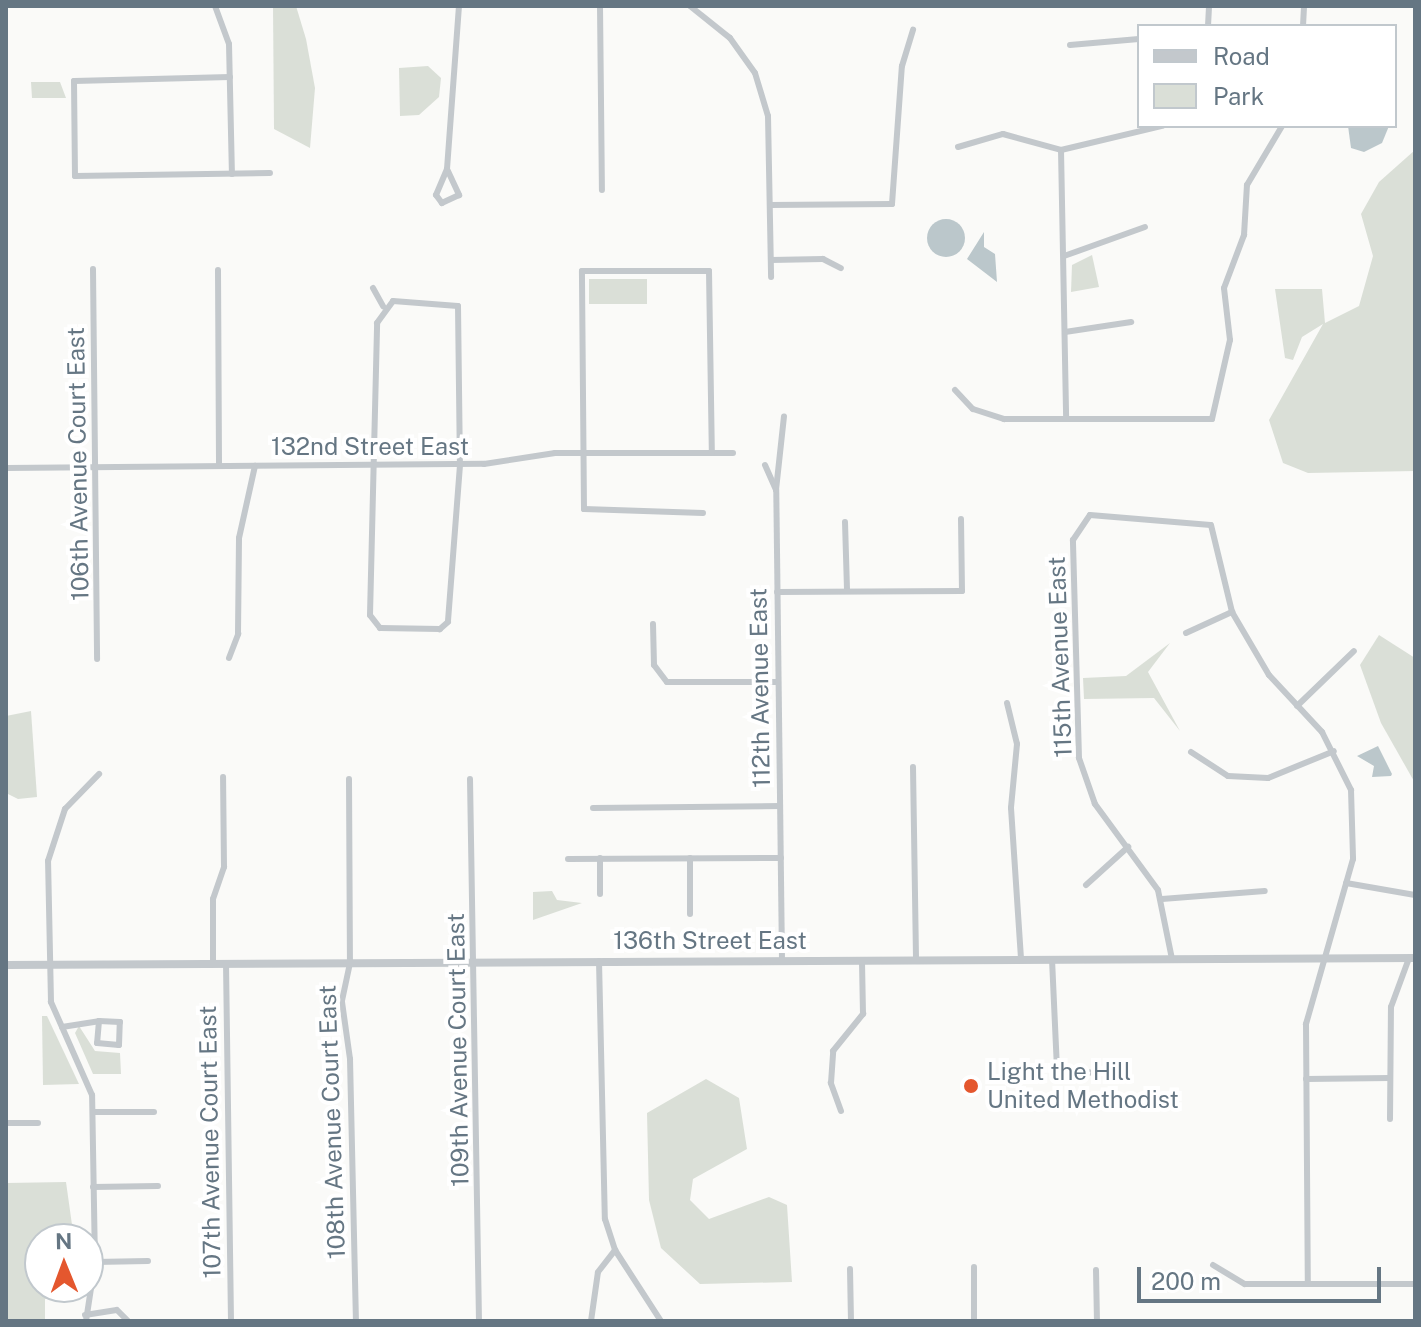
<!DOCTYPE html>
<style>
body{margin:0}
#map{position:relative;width:1421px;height:1327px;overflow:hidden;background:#fafaf8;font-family:"Public Sans",sans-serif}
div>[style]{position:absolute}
.green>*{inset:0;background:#dadfd7;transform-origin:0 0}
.water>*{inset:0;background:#bbc7cb}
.round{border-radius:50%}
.minor>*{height:6px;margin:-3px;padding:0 3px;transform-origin:3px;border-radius:3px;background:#c3c8cc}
.tertiary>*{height:8px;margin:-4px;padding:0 4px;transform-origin:4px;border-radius:4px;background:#c3c8cc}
.dots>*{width:22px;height:22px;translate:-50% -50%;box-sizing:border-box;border:4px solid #fff;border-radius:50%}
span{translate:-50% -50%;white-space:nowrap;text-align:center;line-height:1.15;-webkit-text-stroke:8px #fff;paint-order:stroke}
.street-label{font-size:24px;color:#657683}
.poi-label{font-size:24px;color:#657683}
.left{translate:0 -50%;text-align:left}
.frame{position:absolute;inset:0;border:8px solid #657683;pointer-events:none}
.legend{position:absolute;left:1137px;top:24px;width:260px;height:104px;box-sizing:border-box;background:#fff;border:2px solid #c1c8cd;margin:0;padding:10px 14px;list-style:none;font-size:24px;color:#657683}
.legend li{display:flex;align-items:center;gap:16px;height:40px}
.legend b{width:40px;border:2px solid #c1c8cd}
.north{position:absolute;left:24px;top:1223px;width:80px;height:80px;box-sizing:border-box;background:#fff;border:2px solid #c1c8cd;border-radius:50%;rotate:359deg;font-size:22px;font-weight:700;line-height:32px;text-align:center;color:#657683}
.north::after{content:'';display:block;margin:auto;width:28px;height:36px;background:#e4572e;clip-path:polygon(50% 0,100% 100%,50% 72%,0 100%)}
.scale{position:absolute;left:1137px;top:1267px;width:244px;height:36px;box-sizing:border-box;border:4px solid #657683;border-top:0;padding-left:10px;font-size:24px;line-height:28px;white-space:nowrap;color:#657683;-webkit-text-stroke:6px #fff;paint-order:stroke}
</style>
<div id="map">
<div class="green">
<div style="clip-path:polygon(273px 6px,296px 6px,306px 39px,315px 88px,310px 148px,274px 129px)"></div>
<div style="clip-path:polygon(428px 66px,441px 78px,439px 97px,419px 115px,400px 116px,399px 68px)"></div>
<div style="clip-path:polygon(31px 82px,60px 82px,66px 98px,32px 98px)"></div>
<div style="clip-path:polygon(1415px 150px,1415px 471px,1308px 473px,1283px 463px,1269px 420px,1323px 324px,1302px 337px,1293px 360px,1285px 358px,1275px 289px,1322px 289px,1325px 323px,1359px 306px,1373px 256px,1361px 214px,1379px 182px)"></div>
<div style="clip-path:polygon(1092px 255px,1099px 287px,1071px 292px,1072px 265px)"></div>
<div style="left:589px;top:279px;width:58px;height:25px"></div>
<div style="clip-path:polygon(1379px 635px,1415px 658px,1415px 783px,1381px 723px,1360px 665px)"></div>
<div style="clip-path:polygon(1170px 643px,1148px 672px,1180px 731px,1154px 698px,1084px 699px,1083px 678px,1126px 676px)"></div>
<div style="clip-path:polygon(31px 711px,37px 797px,18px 799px,6px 793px,6px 716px)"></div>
<div style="clip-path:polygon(552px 891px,557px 900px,582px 903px,533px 920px,533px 892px)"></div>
<div style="clip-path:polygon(42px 1016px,47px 1016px,79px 1084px,43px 1085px)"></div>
<div style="clip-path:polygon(79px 1026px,95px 1051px,120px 1053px,121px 1074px,93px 1074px,75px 1033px)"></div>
<div style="clip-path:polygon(706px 1079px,739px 1098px,747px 1149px,693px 1179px,690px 1200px,709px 1219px,769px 1197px,787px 1205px,792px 1282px,700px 1284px,661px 1248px,649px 1200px,647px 1113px)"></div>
<div style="clip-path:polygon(66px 1182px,74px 1239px,40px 1239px,40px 1287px,68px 1287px,67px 1296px,45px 1299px,45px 1321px,6px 1321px,6px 1183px)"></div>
</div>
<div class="water">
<div style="clip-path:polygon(1348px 126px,1389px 126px,1382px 143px,1364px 152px,1351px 148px)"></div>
<div class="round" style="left:927px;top:219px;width:38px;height:38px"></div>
<div style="clip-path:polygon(984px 232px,984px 247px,995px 254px,997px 282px,967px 259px)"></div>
<div style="clip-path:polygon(1378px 746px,1392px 774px,1391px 776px,1372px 777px,1374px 766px,1357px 756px)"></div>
</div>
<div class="minor">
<div style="left:215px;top:6px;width:40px;rotate:69.8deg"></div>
<div style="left:229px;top:44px;width:130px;rotate:88.7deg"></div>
<div style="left:600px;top:6px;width:184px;rotate:89.4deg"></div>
<div style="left:690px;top:6px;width:51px;rotate:38.7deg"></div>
<div style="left:730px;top:38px;width:43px;rotate:54.5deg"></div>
<div style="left:755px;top:73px;width:45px;rotate:73.2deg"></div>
<div style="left:768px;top:116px;width:161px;rotate:88.9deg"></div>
<div style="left:1208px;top:26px;width:20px;rotate:-87deg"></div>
<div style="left:1303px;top:26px;width:20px;rotate:-87deg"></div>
<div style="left:1070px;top:45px;width:69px;rotate:-5deg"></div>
<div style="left:230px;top:77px;width:156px;rotate:178.5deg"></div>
<div style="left:74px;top:81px;width:95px;rotate:89.4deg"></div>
<div style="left:75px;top:176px;width:195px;rotate:-0.9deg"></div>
<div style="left:958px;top:147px;width:47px;rotate:-16.1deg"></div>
<div style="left:1003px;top:134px;width:60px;rotate:15.4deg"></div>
<div style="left:1061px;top:150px;width:104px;rotate:-13.4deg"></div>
<div style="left:1061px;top:150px;width:269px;rotate:88.9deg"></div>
<div style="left:447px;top:169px;width:29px;rotate:65deg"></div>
<div style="left:459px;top:195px;width:19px;rotate:155deg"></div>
<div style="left:442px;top:203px;width:10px;rotate:-127deg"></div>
<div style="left:436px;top:195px;width:28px;rotate:-67deg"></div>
<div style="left:447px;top:169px;width:163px;rotate:-85.8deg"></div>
<div style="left:770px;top:205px;width:122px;rotate:-0.5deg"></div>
<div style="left:892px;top:204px;width:138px;rotate:-85.9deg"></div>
<div style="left:902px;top:66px;width:38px;rotate:-73deg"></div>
<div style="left:1064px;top:256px;width:86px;rotate:-19.7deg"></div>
<div style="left:771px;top:260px;width:52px;rotate:-1.1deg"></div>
<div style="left:823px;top:259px;width:20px;rotate:27deg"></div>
<div style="left:93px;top:269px;width:390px;rotate:89.4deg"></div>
<div style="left:218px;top:270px;width:196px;rotate:89.7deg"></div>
<div style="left:373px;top:288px;width:21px;rotate:61deg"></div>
<div style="left:393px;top:301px;width:65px;rotate:4.4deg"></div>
<div style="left:458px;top:306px;width:159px;rotate:89.3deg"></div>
<div style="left:460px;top:465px;width:157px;rotate:94.4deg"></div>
<div style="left:448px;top:622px;width:11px;rotate:139deg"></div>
<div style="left:440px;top:629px;width:60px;rotate:-179deg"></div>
<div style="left:380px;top:628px;width:16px;rotate:-128deg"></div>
<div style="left:370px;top:615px;width:292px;rotate:-88.6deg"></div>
<div style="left:377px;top:323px;width:27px;rotate:-54deg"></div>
<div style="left:1065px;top:332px;width:67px;rotate:-8.6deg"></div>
<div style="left:955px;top:390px;width:26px;rotate:47deg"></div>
<div style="left:973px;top:409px;width:33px;rotate:18deg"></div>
<div style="left:1004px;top:419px;width:208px"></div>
<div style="left:1212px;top:419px;width:81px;rotate:-77.2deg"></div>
<div style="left:1230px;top:340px;width:52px;rotate:-96.6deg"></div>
<div style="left:1224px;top:288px;width:57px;rotate:-69.3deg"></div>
<div style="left:1244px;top:235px;width:50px;rotate:-86.6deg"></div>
<div style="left:1247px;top:185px;width:69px;rotate:-59.3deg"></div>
<div style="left:765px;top:465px;width:27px;rotate:66deg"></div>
<div style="left:6px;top:468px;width:478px;rotate:-0.5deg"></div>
<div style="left:484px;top:464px;width:72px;rotate:-8.8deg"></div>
<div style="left:555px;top:453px;width:178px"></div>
<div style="left:703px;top:513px;width:119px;rotate:-178.1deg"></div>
<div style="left:584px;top:509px;width:238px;rotate:-90.5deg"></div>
<div style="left:582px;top:271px;width:127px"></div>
<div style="left:709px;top:271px;width:182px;rotate:89.1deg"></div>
<div style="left:845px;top:522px;width:69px;rotate:88.3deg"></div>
<div style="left:777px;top:592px;width:185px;rotate:-0.3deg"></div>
<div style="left:962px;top:591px;width:72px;rotate:-90.8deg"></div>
<div style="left:653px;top:624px;width:41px;rotate:88.6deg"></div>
<div style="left:654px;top:665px;width:21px;rotate:53deg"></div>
<div style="left:667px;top:682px;width:111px"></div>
<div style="left:1186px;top:633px;width:51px;rotate:-24.5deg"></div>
<div style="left:229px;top:658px;width:26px;rotate:-69deg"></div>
<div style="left:238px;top:634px;width:96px;rotate:-89.4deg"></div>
<div style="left:239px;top:538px;width:74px;rotate:-77.5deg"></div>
<div style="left:1007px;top:703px;width:42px;rotate:76.3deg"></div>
<div style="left:1017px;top:744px;width:64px;rotate:95.4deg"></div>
<div style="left:1011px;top:808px;width:152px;rotate:86.2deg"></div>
<div style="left:1297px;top:706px;width:79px;rotate:-44deg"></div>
<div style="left:1191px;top:752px;width:44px;rotate:33deg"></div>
<div style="left:1228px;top:776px;width:40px;rotate:2.9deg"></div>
<div style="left:1268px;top:778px;width:71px;rotate:-22.2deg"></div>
<div style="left:913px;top:767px;width:192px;rotate:89.1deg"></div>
<div style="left:349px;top:779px;width:184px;rotate:89.7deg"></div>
<div style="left:350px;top:963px;width:40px;rotate:102deg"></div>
<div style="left:342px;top:1002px;width:58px;rotate:82deg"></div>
<div style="left:350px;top:1059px;width:262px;rotate:88.7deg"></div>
<div style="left:470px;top:779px;width:542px;rotate:89.05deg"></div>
<div style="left:593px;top:808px;width:187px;rotate:-0.6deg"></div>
<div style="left:600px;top:858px;width:36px;rotate:90deg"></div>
<div style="left:690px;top:858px;width:56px;rotate:90deg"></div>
<div style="left:568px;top:859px;width:213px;rotate:-0.3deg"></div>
<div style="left:1346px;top:883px;width:70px;rotate:9.9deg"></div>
<div style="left:1086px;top:885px;width:57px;rotate:-42.1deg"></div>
<div style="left:1162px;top:899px;width:103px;rotate:-4.4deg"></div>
<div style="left:1052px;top:959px;width:110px;rotate:87.4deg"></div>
<div style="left:1057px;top:1069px;width:38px;rotate:6deg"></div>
<div style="left:1172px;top:959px;width:70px;rotate:-101.5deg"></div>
<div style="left:1158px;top:890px;width:107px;rotate:-126.2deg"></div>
<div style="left:1095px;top:804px;width:49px;rotate:-109.2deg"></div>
<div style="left:1079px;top:758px;width:218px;rotate:-91.6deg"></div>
<div style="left:1073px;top:540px;width:30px;rotate:-56deg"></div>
<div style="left:1090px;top:515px;width:121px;rotate:4.7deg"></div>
<div style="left:1211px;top:525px;width:89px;rotate:76.4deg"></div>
<div style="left:1232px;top:612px;width:73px;rotate:59.6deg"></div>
<div style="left:1269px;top:675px;width:78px;rotate:47.1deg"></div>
<div style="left:1322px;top:732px;width:65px;rotate:63.4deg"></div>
<div style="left:1351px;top:790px;width:69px;rotate:88.3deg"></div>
<div style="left:1353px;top:859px;width:172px;rotate:105.9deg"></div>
<div style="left:1306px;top:1024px;width:260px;rotate:89.6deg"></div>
<div style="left:782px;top:960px;width:470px;rotate:-90.7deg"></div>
<div style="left:776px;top:490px;width:74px;rotate:-83.8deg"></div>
<div style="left:599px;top:961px;width:258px;rotate:88.7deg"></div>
<div style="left:605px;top:1219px;width:33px;rotate:72deg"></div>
<div style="left:615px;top:1250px;width:85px;rotate:57.1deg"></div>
<div style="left:213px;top:963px;width:64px;rotate:-90deg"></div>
<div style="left:213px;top:899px;width:34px;rotate:-71deg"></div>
<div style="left:224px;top:867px;width:90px;rotate:-90.6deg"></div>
<div style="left:226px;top:963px;width:358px;rotate:89.2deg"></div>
<div style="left:62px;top:1027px;width:37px;rotate:-9deg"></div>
<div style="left:99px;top:1021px;width:22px;rotate:95deg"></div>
<div style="left:97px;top:1043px;width:22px;rotate:5deg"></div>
<div style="left:119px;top:1045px;width:23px;rotate:-88deg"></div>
<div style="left:120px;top:1022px;width:21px;rotate:-177deg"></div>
<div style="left:1306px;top:1079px;width:84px;rotate:-0.7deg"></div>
<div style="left:841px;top:1111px;width:30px;rotate:-110deg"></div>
<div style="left:831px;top:1083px;width:32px;rotate:-86deg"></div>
<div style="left:833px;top:1051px;width:48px;rotate:-51deg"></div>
<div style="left:863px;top:1014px;width:54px;rotate:-91.1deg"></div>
<div style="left:93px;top:1112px;width:61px"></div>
<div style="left:1390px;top:1119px;width:112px;rotate:-89.5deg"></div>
<div style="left:1391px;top:1007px;width:52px;rotate:-69.8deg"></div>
<div style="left:6px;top:1123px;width:32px"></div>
<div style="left:93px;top:1187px;width:65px;rotate:-0.9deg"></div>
<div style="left:95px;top:1262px;width:53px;rotate:-1.1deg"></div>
<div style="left:1213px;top:1265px;width:37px;rotate:31deg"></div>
<div style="left:1245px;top:1284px;width:170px"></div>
<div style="left:974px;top:1267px;width:54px;rotate:90deg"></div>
<div style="left:850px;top:1269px;width:52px;rotate:88.9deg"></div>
<div style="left:1096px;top:1270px;width:51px;rotate:88.9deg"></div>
<div style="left:85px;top:1315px;width:32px;rotate:-9deg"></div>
<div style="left:117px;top:1310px;width:16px;rotate:45deg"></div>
<div style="left:86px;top:1321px;width:60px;rotate:-81.3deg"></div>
<div style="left:95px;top:1262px;width:167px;rotate:-91deg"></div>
<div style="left:92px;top:1095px;width:102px;rotate:-113.8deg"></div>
<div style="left:51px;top:1002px;width:141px;rotate:-91.2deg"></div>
<div style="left:48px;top:861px;width:55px;rotate:-71.9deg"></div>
<div style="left:65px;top:809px;width:49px;rotate:-45.8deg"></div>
<div style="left:591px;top:1321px;width:49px;rotate:-81.9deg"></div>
<div style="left:598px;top:1272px;width:28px;rotate:-52deg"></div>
</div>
<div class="tertiary">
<div style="left:6px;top:965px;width:1409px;rotate:-0.28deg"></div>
</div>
<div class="dots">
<div style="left:971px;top:1086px;background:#e4572e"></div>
</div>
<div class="street-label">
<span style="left:370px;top:447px">132nd Street East</span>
<span style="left:78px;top:464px;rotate:-91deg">106th Avenue Court East</span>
<span style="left:1060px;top:657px;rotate:-92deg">115th Avenue East</span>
<span style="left:760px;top:688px;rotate:-91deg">112th Avenue East</span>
<span style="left:710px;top:941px">136th Street East</span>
<span style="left:458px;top:1050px;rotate:-91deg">109th Avenue Court East</span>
<span style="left:332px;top:1122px;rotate:-92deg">108th Avenue Court East</span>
<span style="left:210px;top:1142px;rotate:-91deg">107th Avenue Court East</span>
</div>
<div class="poi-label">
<span class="left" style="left:987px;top:1086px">Light the Hill<br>United Methodist</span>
</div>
<div class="frame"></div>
<ul class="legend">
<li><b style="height:10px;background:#c3c8cc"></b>Road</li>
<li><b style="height:22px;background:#dadfd7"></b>Park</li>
</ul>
<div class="north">N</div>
<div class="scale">200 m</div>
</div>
